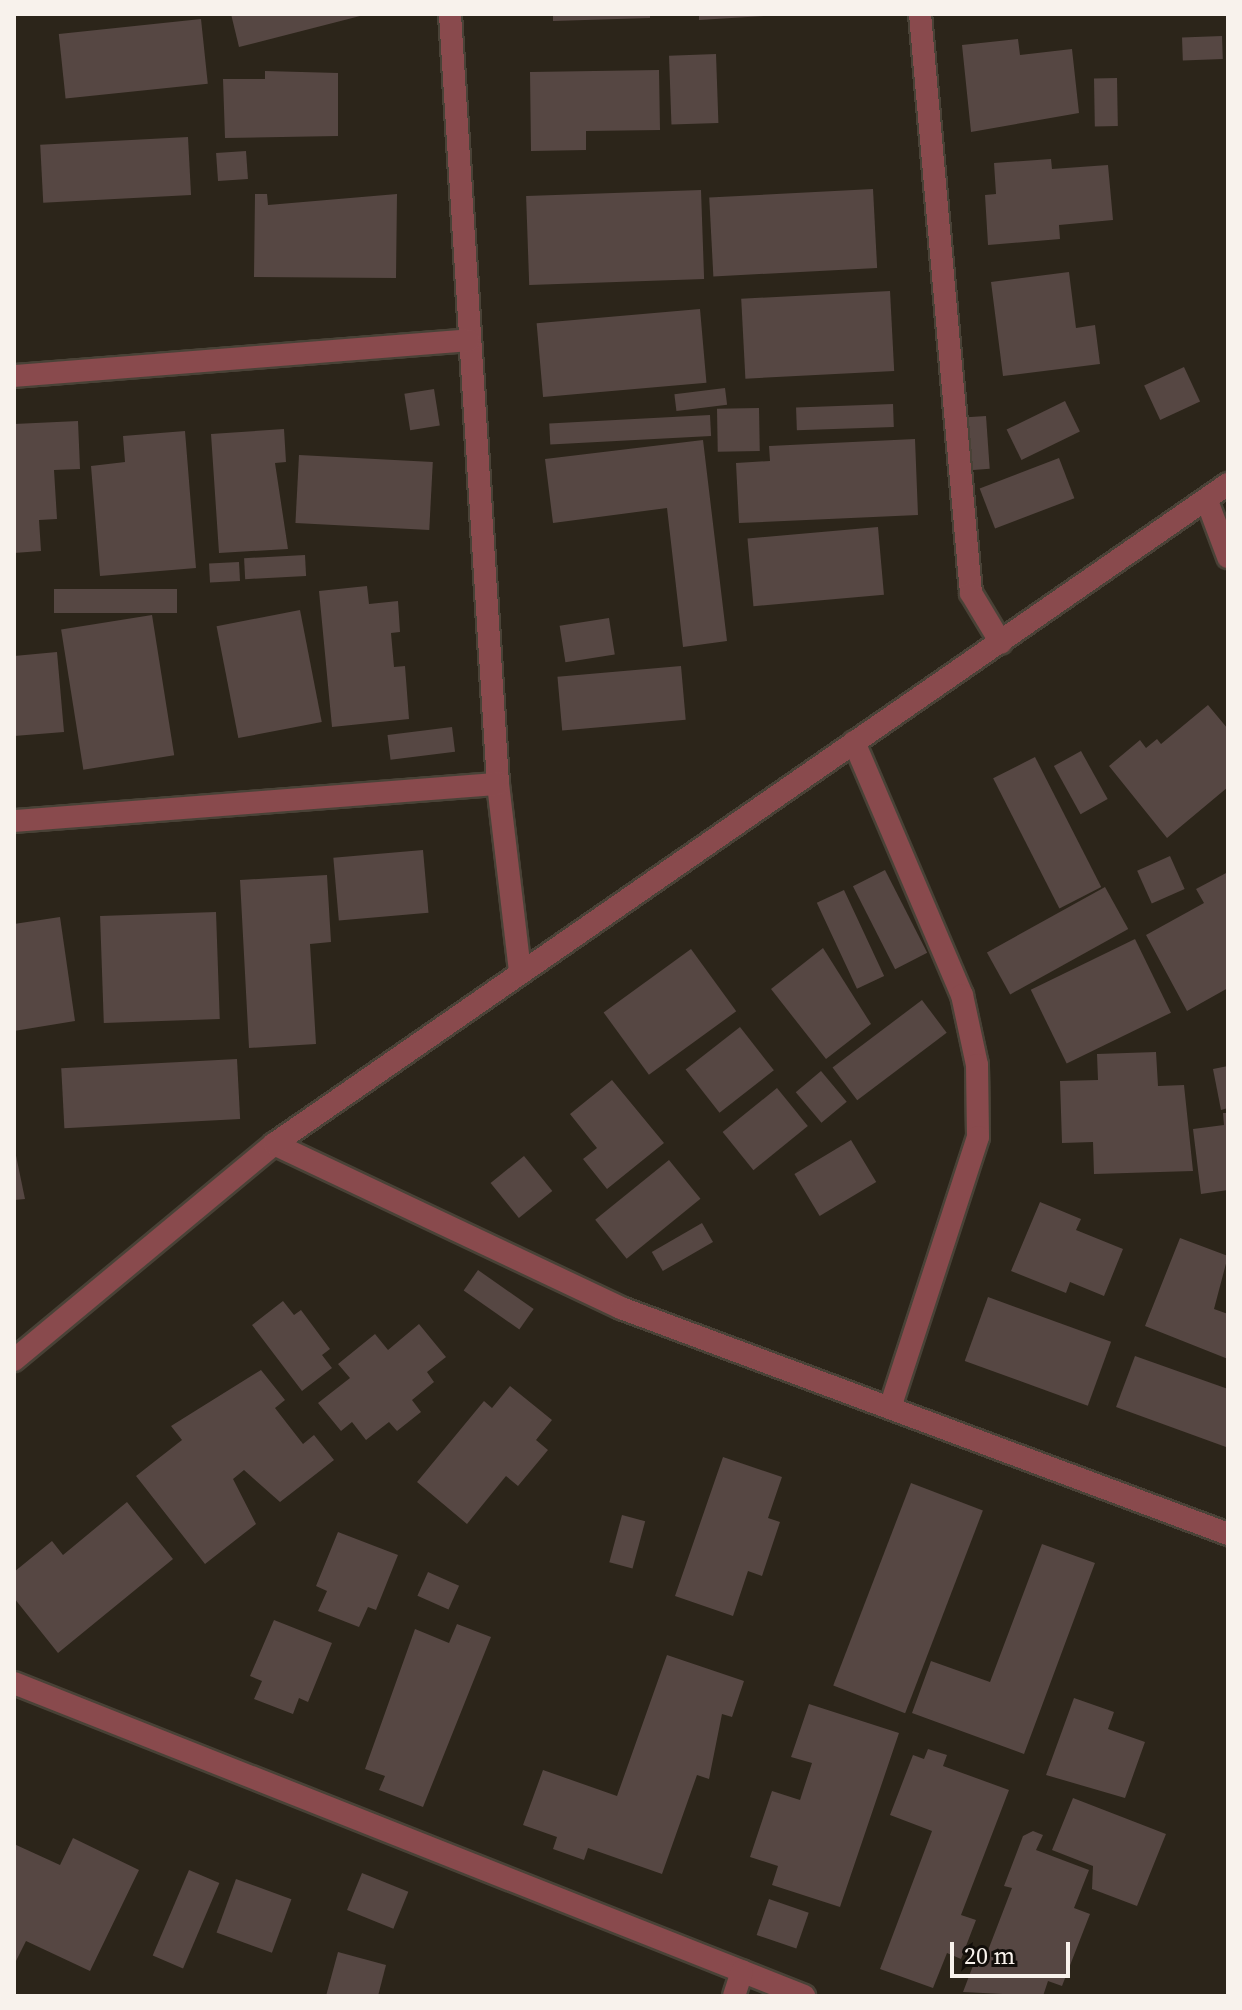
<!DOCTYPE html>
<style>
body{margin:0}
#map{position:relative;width:1242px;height:2010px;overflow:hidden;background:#2c251a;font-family:"Source Serif 4",serif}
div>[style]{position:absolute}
.building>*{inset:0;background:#564743;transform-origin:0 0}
.roads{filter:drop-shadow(2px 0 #494237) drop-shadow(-2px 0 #494237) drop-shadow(0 2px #494237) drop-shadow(0 -2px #494237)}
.minor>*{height:22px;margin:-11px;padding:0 11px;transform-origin:11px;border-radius:11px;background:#894a4d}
span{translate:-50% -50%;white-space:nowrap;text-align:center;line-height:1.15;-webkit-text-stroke:6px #120e0a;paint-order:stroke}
.frame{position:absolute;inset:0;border:16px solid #f8f2ec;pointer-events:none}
.scale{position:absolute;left:950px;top:1942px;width:120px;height:36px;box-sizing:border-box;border:4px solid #f8f2ec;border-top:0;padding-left:10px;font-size:24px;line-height:28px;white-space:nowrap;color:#f8f2ec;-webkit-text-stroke:6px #120e0a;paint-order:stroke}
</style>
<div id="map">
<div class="building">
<div style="clip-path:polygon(231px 14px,364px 14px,364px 15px,239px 47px)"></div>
<div style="clip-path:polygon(553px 14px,650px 14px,650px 18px,553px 21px)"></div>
<div style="clip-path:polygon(699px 14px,764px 14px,764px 16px,699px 20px)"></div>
<div style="left:201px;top:19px;width:65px;height:143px;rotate:84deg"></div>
<div style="left:1222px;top:36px;width:23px;height:40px;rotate:88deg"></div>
<div style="clip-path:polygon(1018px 39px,1020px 55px,1072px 49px,1079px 113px,971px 132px,962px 45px)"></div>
<div style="left:716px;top:54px;width:69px;height:47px;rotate:88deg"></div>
<div style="clip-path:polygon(659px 70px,660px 130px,586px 131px,586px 150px,531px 151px,530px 72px)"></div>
<div style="clip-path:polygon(265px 71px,338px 73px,338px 136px,225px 138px,223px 79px,265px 79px)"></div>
<div style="left:1117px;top:78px;width:48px;height:23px;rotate:89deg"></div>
<div style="left:188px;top:137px;width:58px;height:148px;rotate:87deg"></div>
<div style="left:246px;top:151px;width:28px;height:30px;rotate:86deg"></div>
<div style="clip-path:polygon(1051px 159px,1052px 169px,1108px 165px,1113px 220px,1059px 225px,1060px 239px,988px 245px,985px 195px,996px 194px,994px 163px)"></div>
<div style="left:873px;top:189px;width:79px;height:164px;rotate:87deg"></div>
<div style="left:701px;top:190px;width:89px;height:175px;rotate:88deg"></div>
<div style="clip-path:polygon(255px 194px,267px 194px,268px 205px,397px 194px,396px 278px,254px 277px)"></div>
<div style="clip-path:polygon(1069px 272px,1076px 328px,1095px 325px,1100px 364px,1003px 376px,991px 282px)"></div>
<div style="left:890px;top:291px;width:80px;height:149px;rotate:87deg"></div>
<div style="left:700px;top:309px;width:74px;height:164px;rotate:85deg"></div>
<div style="left:1184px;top:367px;width:38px;height:44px;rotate:65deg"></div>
<div style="left:725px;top:388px;width:17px;height:51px;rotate:83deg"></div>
<div style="left:434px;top:389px;width:37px;height:30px;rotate:81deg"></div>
<div style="left:1065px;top:401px;width:34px;height:65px;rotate:64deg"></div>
<div style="left:893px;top:404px;width:23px;height:97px;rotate:88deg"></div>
<div style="left:759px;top:408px;width:43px;height:42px;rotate:89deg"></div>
<div style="left:710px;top:415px;width:21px;height:161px;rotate:87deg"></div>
<div style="left:986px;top:416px;width:53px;height:23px;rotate:86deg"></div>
<div style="clip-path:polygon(78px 421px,80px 469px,54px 470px,57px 519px,39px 520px,41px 551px,14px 553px,14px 424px)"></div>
<div style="clip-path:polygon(284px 429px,286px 462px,275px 463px,288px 549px,219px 553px,211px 434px)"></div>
<div style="clip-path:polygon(185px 431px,196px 568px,100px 576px,91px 466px,125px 462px,123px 436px)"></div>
<div style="clip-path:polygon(915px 439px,918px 515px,739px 523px,736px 463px,770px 461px,769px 446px)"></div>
<div style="clip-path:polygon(703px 440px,727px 641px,683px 647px,667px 508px,553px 523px,545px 459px)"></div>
<div style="left:299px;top:455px;width:134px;height:68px;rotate:3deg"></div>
<div style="left:1059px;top:458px;width:43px;height:85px;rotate:69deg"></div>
<div style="left:878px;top:527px;width:68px;height:131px;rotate:85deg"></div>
<div style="left:305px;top:555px;width:21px;height:61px;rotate:87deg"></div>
<div style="left:239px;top:562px;width:19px;height:30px;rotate:87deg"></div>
<div style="clip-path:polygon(367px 586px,369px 604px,398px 601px,400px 632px,391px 633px,394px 667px,405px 666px,409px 719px,332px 727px,319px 591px)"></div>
<div style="left:177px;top:589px;width:24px;height:123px;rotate:90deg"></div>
<div style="left:300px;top:610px;width:114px;height:85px;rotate:79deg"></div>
<div style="left:152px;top:615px;width:142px;height:92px;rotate:81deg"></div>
<div style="left:609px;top:618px;width:37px;height:50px;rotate:81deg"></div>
<div style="clip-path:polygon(57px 652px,64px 732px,14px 736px,14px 656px)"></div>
<div style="left:681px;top:666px;width:54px;height:124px;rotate:85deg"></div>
<div style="clip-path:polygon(1208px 705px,1228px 729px,1228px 787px,1167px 838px,1109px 766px,1140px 740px,1146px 748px,1157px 739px,1161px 744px)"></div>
<div style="left:452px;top:727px;width:25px;height:65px;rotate:83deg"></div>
<div style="left:1081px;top:751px;width:55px;height:31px;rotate:61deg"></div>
<div style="left:1035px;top:757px;width:146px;height:47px;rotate:63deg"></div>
<div style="left:423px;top:850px;width:63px;height:90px;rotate:85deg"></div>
<div style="left:1170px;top:856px;width:36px;height:36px;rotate:66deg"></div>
<div style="left:885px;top:870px;width:93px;height:36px;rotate:63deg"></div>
<div style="clip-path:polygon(1228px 872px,1228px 988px,1187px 1011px,1146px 935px,1204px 903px,1196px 889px)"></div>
<div style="clip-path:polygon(327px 875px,331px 942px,310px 944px,316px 1044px,249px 1048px,240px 880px)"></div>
<div style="left:1105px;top:887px;width:48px;height:135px;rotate:61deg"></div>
<div style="left:844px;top:890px;width:95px;height:30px;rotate:65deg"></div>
<div style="left:216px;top:912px;width:107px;height:116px;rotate:88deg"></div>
<div style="clip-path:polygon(60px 917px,75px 1021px,14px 1031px,14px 924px)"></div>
<div style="left:1135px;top:939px;width:82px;height:116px;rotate:64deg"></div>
<div style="clip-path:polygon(823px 948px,871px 1024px,826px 1059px,771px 989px)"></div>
<div style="left:691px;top:949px;width:77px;height:108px;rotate:54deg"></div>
<div style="left:922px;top:1000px;width:41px;height:112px;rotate:53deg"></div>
<div style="left:740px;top:1027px;width:55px;height:69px;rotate:52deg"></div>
<div style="clip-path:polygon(1156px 1052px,1158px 1086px,1184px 1085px,1193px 1171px,1094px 1174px,1093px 1142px,1062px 1143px,1060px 1081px,1098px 1080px,1097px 1054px)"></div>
<div style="left:237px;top:1059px;width:60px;height:176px;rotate:87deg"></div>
<div style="clip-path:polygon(1228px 1066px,1228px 1108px,1221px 1110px,1213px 1069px)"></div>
<div style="left:821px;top:1071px;width:40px;height:33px;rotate:50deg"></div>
<div style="clip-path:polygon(612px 1080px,664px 1143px,607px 1189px,583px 1159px,597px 1148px,570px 1114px)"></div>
<div style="left:777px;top:1088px;width:49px;height:70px;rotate:51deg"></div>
<div style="clip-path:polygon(1223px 1113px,1228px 1113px,1228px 1190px,1201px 1194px,1193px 1129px,1224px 1125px)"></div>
<div style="left:851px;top:1140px;width:49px;height:66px;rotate:59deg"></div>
<div style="clip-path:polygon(14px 1146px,25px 1199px,14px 1200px)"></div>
<div style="left:524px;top:1156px;width:45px;height:43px;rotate:51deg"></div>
<div style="left:669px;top:1160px;width:50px;height:95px;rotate:51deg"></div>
<div style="clip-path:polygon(1040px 1202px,1081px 1219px,1076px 1230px,1123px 1249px,1104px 1296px,1070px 1282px,1066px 1293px,1011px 1271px)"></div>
<div style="left:702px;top:1223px;width:22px;height:58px;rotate:60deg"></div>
<div style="clip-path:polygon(1180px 1238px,1228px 1256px,1214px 1309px,1228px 1314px,1228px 1359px,1145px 1326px)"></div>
<div style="left:478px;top:1270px;width:68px;height:25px;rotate:35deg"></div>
<div style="left:988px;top:1297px;width:131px;height:68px;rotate:20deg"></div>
<div style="clip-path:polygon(283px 1301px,294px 1315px,301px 1310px,330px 1349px,322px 1355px,332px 1368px,302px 1391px,252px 1325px)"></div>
<div style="clip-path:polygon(419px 1324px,446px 1357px,427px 1372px,434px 1382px,412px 1400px,421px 1412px,397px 1431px,389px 1422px,366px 1440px,352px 1422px,341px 1431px,318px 1403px,350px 1378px,338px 1364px,375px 1334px,388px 1350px)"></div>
<div style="clip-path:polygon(1135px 1356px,1228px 1389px,1226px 1447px,1116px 1407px)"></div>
<div style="clip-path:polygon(261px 1370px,285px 1400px,275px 1408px,303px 1444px,314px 1435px,334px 1460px,280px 1502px,244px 1470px,233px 1479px,256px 1524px,205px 1564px,136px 1476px,182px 1440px,171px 1426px)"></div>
<div style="clip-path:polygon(510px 1386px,552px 1420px,536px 1440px,548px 1450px,518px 1486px,506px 1476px,467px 1524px,417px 1482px,484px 1401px,492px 1408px)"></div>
<div style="clip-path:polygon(723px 1457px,782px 1477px,768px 1518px,780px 1522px,762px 1576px,748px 1571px,733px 1616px,675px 1596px)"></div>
<div style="left:911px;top:1483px;width:77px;height:217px;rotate:21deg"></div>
<div style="clip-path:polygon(127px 1502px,173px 1559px,58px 1653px,14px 1598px,14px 1572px,52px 1541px,63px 1555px)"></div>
<div style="left:622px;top:1515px;width:24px;height:49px;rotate:15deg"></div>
<div style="clip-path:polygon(338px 1532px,398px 1555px,376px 1610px,368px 1607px,359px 1627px,318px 1611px,327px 1591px,316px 1586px)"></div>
<div style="clip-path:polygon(1042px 1544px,1095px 1563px,1024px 1754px,912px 1713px,931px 1661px,990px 1682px)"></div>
<div style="left:428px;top:1572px;width:34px;height:26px;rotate:24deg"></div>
<div style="clip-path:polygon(274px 1620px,332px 1643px,308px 1702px,299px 1698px,293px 1714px,254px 1699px,262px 1681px,250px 1676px)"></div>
<div style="clip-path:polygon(457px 1624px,491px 1637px,423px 1807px,379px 1790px,385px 1776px,365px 1769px,415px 1629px,449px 1643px)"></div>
<div style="clip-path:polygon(667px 1655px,744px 1681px,732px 1717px,722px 1714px,709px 1779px,697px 1775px,662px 1874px,588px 1848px,584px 1860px,553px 1849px,557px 1837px,523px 1825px,543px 1770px,617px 1796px)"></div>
<div style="clip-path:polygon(1074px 1698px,1114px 1712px,1108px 1729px,1145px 1742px,1125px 1798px,1046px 1775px)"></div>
<div style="clip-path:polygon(809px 1704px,899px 1733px,840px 1907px,772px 1885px,778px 1866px,750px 1857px,772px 1791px,800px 1800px,812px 1763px,791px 1757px)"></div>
<div style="clip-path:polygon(928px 1749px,947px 1755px,943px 1766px,1009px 1790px,961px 1915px,976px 1920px,961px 1959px,947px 1953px,933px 1988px,880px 1969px,932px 1831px,890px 1815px,913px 1755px,924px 1759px)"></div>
<div style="clip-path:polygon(1073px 1798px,1166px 1834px,1137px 1906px,1092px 1889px,1093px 1866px,1052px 1850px)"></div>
<div style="clip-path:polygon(1033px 1831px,1043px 1835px,1036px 1850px,1089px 1870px,1074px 1908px,1090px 1914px,1062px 1986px,1048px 1981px,1043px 1996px,963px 1992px,979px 1950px,987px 1953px,1012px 1888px,1004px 1886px,1023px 1836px)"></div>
<div style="clip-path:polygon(73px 1838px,139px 1870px,90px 1971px,26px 1941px,14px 1965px,14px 1844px,60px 1865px)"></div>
<div style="left:189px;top:1870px;width:33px;height:93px;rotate:23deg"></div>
<div style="left:362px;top:1873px;width:50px;height:40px;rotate:22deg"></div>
<div style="left:236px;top:1879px;width:59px;height:57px;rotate:20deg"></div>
<div style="left:769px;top:1899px;width:42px;height:38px;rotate:19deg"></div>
<div style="clip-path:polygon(338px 1952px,386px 1965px,378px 1996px,326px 1996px)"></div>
</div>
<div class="roads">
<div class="minor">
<div style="left:450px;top:14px;width:771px;rotate:86.43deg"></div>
<div style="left:498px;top:784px;width:187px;rotate:83.3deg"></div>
<div style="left:920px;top:14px;width:581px;rotate:84.97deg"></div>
<div style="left:971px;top:593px;width:58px;rotate:59deg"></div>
<div style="left:14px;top:376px;width:456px;rotate:-4.5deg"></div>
<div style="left:1207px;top:501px;width:60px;rotate:69.4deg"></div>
<div style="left:854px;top:742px;width:275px;rotate:66.9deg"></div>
<div style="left:962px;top:995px;width:72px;rotate:77.9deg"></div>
<div style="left:977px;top:1065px;width:72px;rotate:89.2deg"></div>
<div style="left:978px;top:1137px;width:285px;rotate:108deg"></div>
<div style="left:14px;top:821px;width:485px;rotate:-4.4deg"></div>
<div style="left:274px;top:1144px;width:384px;rotate:25.3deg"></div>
<div style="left:621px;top:1308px;width:648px;rotate:20.42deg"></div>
<div style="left:14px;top:1360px;width:338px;rotate:-39.7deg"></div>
<div style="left:274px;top:1144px;width:1160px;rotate:-34.68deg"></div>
<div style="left:14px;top:1683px;width:850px;rotate:21.61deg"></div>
<div style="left:734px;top:1996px;width:26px;rotate:-72deg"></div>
</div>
</div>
<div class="frame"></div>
<div class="scale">20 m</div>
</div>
